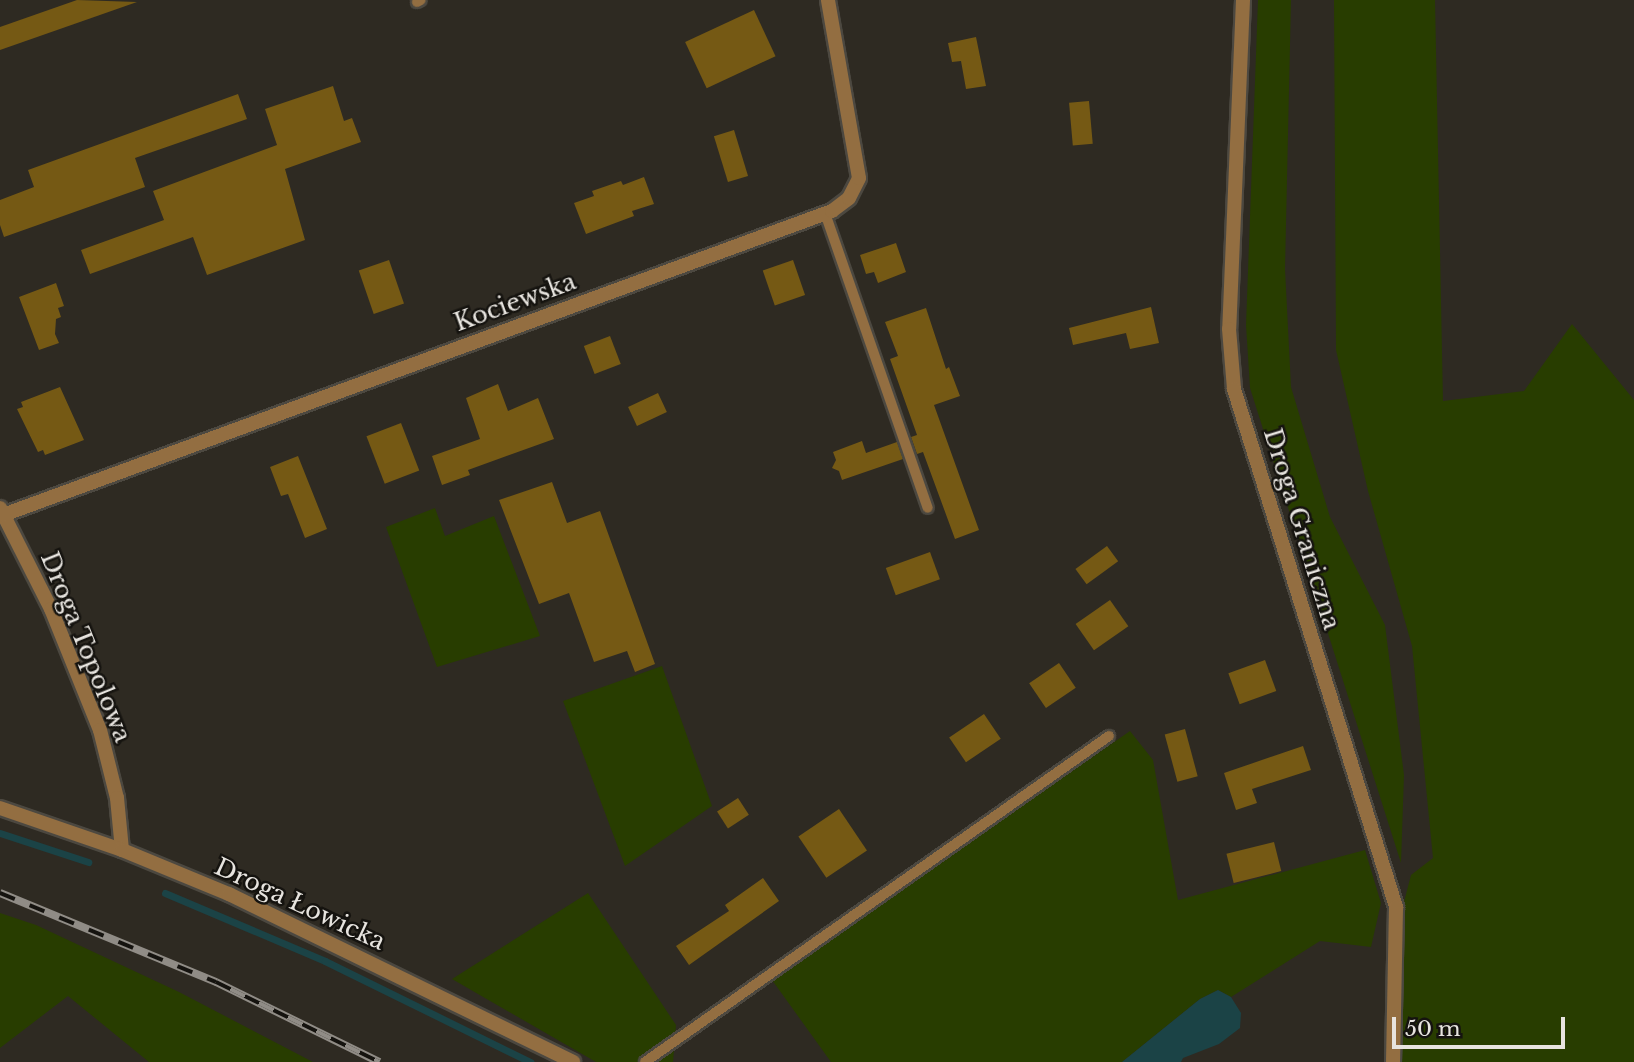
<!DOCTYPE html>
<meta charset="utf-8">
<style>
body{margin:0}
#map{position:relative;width:1634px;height:1062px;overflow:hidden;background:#2e2a22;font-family:"Libre Baskerville",serif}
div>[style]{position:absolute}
.green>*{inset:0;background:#283d00}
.water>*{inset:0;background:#1b4346}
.stream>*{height:7px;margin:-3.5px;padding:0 3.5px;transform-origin:3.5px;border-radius:3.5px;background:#1b4346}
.building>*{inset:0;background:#755914;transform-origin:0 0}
.roads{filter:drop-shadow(2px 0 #4c4840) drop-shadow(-2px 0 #4c4840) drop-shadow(0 2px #4c4840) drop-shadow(0 -2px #4c4840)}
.service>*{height:10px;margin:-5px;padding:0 5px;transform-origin:5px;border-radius:5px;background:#936e41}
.minor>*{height:14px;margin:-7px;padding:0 7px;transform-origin:7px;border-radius:7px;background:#936e41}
.tertiary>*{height:14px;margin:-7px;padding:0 7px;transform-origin:7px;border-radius:7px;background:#936e41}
.rail>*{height:8px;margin-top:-4px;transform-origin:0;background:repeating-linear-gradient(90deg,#15130f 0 16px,#908c86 0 32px);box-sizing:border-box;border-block:2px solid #908c86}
span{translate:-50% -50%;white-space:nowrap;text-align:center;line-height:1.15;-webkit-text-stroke:5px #15130f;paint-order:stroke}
.street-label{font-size:24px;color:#e7e4df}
.scale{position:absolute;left:1392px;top:1017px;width:173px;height:32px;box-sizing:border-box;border:4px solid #e7e4df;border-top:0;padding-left:9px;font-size:21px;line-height:24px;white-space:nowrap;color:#e7e4df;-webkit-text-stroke:5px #15130f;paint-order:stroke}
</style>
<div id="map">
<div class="green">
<div style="clip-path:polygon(1258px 0,1291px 0,1285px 269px,1291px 387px,1330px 517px,1385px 625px,1404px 775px,1401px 863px,1250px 388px,1246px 325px)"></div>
<div style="clip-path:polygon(1334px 0,1435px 0,1443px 401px,1524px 391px,1572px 324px,1634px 400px,1634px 1062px,1402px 1062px,1401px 972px,1393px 944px,1411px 875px,1433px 858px,1412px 646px,1368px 491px,1336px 350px)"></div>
<div style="clip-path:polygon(435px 508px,445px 536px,494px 516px,540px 636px,437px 667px,386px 527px)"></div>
<div style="clip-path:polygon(662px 666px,712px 806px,625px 866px,563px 701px)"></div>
<div style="clip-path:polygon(1130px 731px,1153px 760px,1178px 900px,1365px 850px,1381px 903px,1371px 947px,1320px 941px,1231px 997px,1218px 990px,1200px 999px,1122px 1062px,831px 1062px,772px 980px)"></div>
<div style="clip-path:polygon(588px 893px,676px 1025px,673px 1062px,596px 1062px,452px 979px)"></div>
<div style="clip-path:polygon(0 913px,36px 925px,179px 992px,313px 1062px,149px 1062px,68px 996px,0 1048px)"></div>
</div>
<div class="water">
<div style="clip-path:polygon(1218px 990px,1231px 997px,1241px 1013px,1240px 1028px,1219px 1044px,1183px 1058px,1181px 1062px,1122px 1062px,1200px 999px)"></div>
</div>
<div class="stream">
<div style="left:0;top:833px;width:93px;rotate:18.2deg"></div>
<div style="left:165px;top:893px;width:174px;rotate:23deg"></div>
<div style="left:325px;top:961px;width:229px;rotate:26.2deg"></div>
</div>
<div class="building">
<div style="clip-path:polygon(77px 0,137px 2px,0 50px,0 27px)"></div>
<div style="left:754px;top:10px;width:51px;height:76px;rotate:65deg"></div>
<div style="clip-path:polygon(976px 37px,986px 86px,966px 89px,961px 61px,952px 62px,948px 43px)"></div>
<div style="clip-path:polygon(333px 86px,344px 121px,352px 118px,361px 142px,285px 169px,305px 240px,207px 275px,193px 237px,90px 274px,81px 250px,164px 220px,153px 191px,277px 145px,265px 109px)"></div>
<div style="clip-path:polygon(238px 94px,247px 119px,135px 158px,145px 187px,4px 237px,0 225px,0 200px,34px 187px,28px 170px)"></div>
<div style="left:1089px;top:101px;width:43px;height:20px;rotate:85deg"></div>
<div style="left:734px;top:130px;width:48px;height:21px;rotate:73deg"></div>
<div style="clip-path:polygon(644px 177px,654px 204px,632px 211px,634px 216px,586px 234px,574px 203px,594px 196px,592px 191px,621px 181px,623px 185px)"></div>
<div style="clip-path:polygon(896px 243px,906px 272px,878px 283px,874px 272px,866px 274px,860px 255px)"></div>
<div style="left:389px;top:260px;width:46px;height:32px;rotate:71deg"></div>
<div style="left:793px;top:260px;width:37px;height:32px;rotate:71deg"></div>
<div style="clip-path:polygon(56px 283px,64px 306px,58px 308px,61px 317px,56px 319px,55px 334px,59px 343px,39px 350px,19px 297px)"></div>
<div style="clip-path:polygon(1151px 307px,1159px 343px,1130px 349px,1126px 333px,1073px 345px,1069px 328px)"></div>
<div style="clip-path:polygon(926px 308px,946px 369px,949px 367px,960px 396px,934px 405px,979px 530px,955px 539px,923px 452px,917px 454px,911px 437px,917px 435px,890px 359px,898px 356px,885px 322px)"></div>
<div style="left:610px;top:336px;width:30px;height:28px;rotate:69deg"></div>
<div style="clip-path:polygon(498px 384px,508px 411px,538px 398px,554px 439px,468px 470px,470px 475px,442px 485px,432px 456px,480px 439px,466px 398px)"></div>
<div style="clip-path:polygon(60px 387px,84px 440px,45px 455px,43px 450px,38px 452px,17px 409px,23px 407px,21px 402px)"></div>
<div style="left:658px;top:393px;width:21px;height:33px;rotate:65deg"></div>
<div style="left:401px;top:423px;width:51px;height:37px;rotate:69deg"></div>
<div style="clip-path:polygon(862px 441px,866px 453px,897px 442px,903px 459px,842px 480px,839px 471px,832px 468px,836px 460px,833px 452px)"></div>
<div style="clip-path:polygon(298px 456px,327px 529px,305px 538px,288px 494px,281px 496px,270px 467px)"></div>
<div style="clip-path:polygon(552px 482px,567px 523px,600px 511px,655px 664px,635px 672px,627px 651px,594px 662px,569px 593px,539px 604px,499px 500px)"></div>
<div style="left:1107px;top:546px;width:19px;height:39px;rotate:54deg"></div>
<div style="left:930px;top:552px;width:29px;height:47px;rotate:70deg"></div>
<div style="left:1110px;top:600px;width:32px;height:42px;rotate:55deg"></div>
<div style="left:1265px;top:660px;width:33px;height:39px;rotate:70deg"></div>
<div style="left:1059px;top:663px;width:30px;height:36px;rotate:56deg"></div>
<div style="left:984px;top:714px;width:30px;height:42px;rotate:56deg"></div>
<div style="left:1185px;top:729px;width:49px;height:21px;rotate:75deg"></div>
<div style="clip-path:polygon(1303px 746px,1311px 770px,1252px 789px,1257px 803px,1236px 810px,1224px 773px)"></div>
<div style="left:738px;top:798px;width:20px;height:25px;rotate:57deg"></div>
<div style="left:839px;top:809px;width:50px;height:49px;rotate:56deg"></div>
<div style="left:1274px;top:842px;width:30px;height:49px;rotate:76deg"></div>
<div style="clip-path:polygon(763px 878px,779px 901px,689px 965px,676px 946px,729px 911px,725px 905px)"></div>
</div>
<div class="roads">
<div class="service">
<div style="left:417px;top:2px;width:4px;rotate:-27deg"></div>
<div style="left:825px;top:213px;width:312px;rotate:70.8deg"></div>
<div style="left:645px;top:1062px;width:567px;rotate:-35.09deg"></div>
</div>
<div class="minor">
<div style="left:0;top:508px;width:113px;rotate:63.2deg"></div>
<div style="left:51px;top:609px;width:131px;rotate:68deg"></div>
<div style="left:100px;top:730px;width:70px;rotate:76deg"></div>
<div style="left:117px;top:798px;width:52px;rotate:84.5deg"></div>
<div style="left:3px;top:515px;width:883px;rotate:-20.14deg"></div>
<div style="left:832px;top:211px;width:21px;rotate:-37deg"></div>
<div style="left:849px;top:198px;width:22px;rotate:-63deg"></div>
<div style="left:859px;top:178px;width:181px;rotate:-99.9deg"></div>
<div style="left:0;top:808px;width:129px;rotate:19deg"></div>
<div style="left:122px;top:850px;width:116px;rotate:22.4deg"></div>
<div style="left:229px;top:894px;width:383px;rotate:26deg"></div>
</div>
<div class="tertiary">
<div style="left:1243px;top:0;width:329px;rotate:92.4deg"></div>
<div style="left:1229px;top:329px;width:60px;rotate:85.2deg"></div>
<div style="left:1234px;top:389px;width:543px;rotate:72.63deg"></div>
<div style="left:1396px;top:907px;width:155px;rotate:91.1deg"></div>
</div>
</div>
<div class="rail">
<div style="left:0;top:893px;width:234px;rotate:22.4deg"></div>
<div style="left:216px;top:982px;width:182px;rotate:26.1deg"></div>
</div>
<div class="street-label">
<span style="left:515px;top:302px;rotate:-20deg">Kociewska</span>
<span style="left:1302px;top:529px;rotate:73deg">Droga Graniczna</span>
<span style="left:86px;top:647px;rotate:68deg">Droga Topolowa</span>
<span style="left:300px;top:904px;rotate:25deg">Droga Łowicka</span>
</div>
<div class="scale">50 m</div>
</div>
